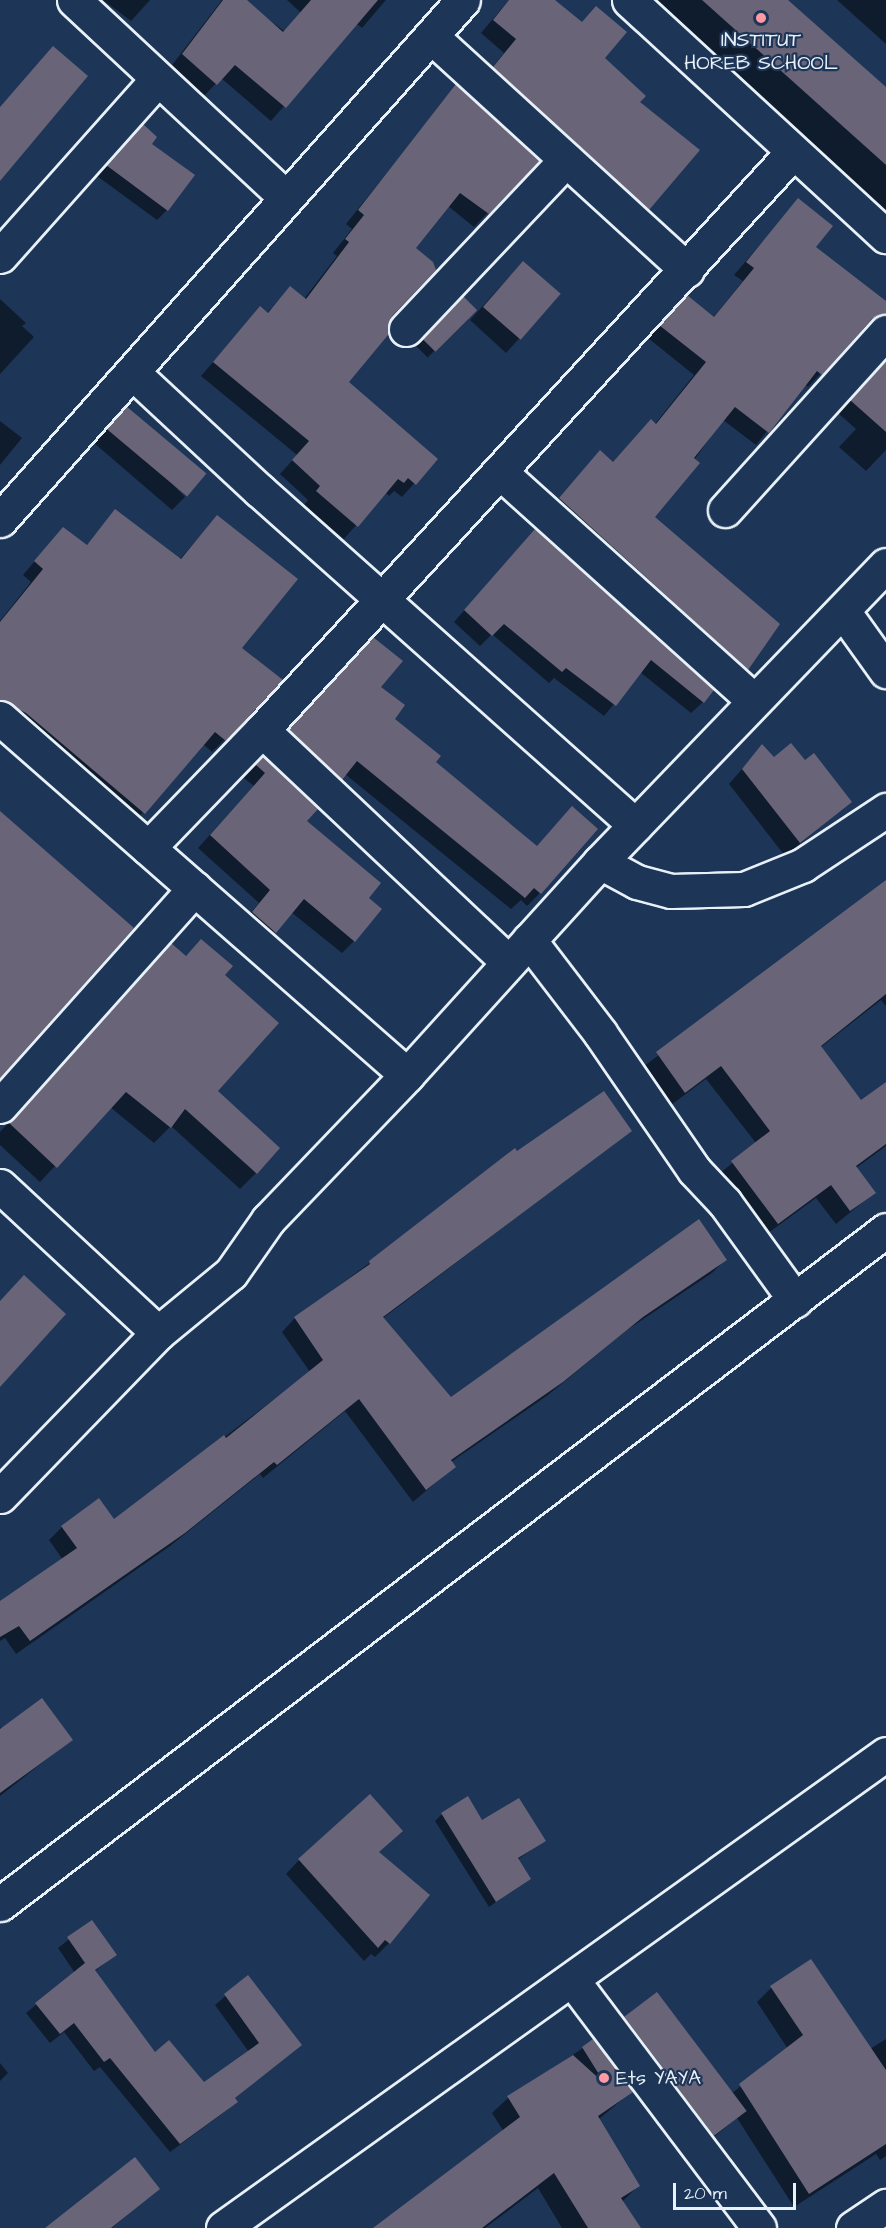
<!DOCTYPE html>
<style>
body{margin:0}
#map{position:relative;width:886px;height:2228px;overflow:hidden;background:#1d3557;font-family:"Architects Daughter",sans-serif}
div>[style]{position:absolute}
.shadow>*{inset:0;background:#0007;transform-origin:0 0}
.building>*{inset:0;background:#6a6479;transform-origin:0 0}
.roads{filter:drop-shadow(2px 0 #e8f1f8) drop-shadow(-2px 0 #e8f1f8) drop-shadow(0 2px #e8f1f8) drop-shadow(0 -2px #e8f1f8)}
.street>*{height:33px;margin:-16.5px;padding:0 16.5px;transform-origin:16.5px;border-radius:16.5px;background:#1d3557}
.primary>*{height:33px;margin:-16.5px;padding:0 16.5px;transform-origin:16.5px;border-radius:16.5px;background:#1d3557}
.dots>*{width:16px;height:16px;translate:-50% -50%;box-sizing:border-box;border:3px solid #1d3557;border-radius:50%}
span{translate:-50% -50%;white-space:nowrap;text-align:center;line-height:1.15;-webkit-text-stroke:4.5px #1d3557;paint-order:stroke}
.poi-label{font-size:20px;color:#e8f1f8}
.left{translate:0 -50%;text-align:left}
.scale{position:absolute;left:673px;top:2183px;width:123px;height:27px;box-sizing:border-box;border:3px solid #e8f1f8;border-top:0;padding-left:8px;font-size:18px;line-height:21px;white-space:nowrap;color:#e8f1f8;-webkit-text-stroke:4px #1d3557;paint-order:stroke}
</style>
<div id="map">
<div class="shadow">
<div style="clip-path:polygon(103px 0,150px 0,131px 21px)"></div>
<div style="clip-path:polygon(222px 0,242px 0,295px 39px,310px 21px,287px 0,386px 0,362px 28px,356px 23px,271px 121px,221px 78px,202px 98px,169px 69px)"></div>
<div style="clip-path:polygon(509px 0,553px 0,638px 102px,648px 209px,635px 222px,481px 81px,504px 53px,481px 33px)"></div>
<div style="clip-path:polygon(651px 0,786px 0,886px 89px,886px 210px)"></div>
<div style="clip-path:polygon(837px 0,886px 0,886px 44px)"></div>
<div style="clip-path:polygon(53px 48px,0 178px,0 107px)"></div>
<div style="clip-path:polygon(456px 86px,537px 161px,474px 227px,448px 206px,414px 249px,391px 315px,347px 382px,436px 459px,402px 497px,394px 491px,389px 496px,385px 492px,344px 539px,304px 505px,308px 500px,280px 474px,297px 455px,201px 376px,260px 308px,266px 314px,290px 288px,304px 299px,337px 256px,333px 253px,352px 229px,346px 224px)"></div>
<div style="clip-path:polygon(133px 136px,150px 145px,167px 210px,157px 220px,97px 176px)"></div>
<div style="clip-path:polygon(798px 200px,813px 247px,886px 303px,886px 331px,876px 325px,860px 331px,808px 387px,805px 384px,756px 445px,723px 420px,653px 517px,778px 625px,735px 682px,548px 511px,588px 465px,612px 463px,655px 424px,694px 375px,648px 338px,675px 309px,713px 318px,743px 281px,734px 275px)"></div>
<div style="clip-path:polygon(510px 276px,559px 295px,506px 353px,470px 320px)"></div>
<div style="left:463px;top:298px;width:17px;height:67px;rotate:45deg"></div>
<div style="clip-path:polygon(0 299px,26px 323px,22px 326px,34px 337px,0 374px)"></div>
<div style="clip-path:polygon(886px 358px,886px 450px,866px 471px,839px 447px,856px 429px,838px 413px)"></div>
<div style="clip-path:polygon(0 421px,22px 438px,0 465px)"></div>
<div style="clip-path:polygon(113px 422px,185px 497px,172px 510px,94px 443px)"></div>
<div style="clip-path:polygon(115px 511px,179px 560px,217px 517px,240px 648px,225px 739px,212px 752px,203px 744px,131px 826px,0 717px,0 621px,31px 582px,23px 575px,51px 542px,86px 546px)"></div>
<div style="clip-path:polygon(524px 543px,703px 702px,691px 713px,640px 672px,604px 716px,554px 678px,549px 683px,492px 634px,480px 646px,454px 622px)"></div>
<div style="clip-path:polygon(361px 651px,393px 719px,434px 762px,536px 847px,540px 893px,527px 906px,521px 900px,511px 909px,345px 774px,328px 791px,277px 743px)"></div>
<div style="clip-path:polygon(762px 746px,774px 759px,805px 763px,850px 802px,785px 856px,729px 784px)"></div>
<div style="clip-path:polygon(263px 758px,305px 822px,367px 898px,354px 941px,342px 953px,291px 912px,262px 944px,240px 925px,259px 903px,198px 848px,254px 786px,244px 778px)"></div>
<div style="clip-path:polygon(886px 884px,886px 1006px,881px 1000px,821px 1047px,861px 1102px,886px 1083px,886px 1146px,856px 1168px,874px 1193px,836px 1224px,816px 1198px,764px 1236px,718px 1175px,756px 1143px,706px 1079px,671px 1105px,643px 1067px)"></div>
<div style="clip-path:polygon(201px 941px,223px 975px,216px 1091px,256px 1173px,240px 1189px,171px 1126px,154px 1143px,110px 1107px,40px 1182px,0 1145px,0 1132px,156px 960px,185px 957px)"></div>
<div style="clip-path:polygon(630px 1131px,382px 1319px,451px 1399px,725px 1260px,712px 1273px,627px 1330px,548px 1395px,451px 1462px,454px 1467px,413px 1502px,345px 1411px,263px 1478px,260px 1474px,170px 1546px,16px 1654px,5px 1638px,0 1641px,0 1603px,63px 1560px,49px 1540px,62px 1527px,114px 1521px,310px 1372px,282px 1332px,295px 1318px,517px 1154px)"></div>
<div style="clip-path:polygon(0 1727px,2px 1729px,71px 1740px,0 1796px)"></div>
<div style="clip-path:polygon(442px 1814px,544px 1841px,517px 1860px,529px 1879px,489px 1907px,435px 1821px)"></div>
<div style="clip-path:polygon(299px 1860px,428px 1895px,389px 1943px,375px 1957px,371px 1954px,364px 1961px,286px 1874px)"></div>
<div style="clip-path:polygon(91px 1922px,115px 1955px,94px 1972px,155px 2054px,204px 2084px,249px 2052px,215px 2005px,248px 1977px,300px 2045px,234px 2099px,236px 2102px,226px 2111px,170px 2152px,100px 2067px,94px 2071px,64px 2032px,50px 2043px,26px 2013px,75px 1973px,58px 1948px)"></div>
<div style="clip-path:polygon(771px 1988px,870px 2049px,886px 2039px,886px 2156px,880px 2160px,876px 2154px,794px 2207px,737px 2118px,693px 2154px,606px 2038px,656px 1995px,731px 2094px,788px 2049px,757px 2002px)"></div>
<div style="clip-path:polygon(583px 2048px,631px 2092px,598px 2120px,638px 2186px,622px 2202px,638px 2228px,562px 2228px,538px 2188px,485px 2228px,375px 2228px,504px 2132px,492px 2113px,508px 2098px)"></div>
<div style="clip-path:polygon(0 2063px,8px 2073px,0 2081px)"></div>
<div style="clip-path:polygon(158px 2189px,112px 2228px,48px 2228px)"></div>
</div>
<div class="building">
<div style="clip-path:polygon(223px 0,247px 0,283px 32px,311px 0,378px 0,286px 108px,235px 65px,217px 85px,182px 54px)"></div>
<div style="clip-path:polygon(509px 0,555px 0,582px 22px,596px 6px,627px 32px,605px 58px,646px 96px,640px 102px,700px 150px,649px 210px,493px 67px,516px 39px,493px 20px)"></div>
<div style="clip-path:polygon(702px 0,788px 0,886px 87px,886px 165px)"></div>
<div style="clip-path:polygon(53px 46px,88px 76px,0 181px,0 107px)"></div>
<div style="clip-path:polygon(456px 84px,540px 161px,489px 214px,460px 193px,416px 248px,433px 262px,436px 270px,392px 316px,388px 335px,349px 382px,438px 459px,416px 485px,408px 478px,404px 483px,398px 479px,358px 527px,316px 491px,320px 486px,292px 460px,309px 441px,213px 362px,260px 306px,268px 313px,290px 286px,306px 299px,349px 242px,345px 239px,364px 215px,358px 210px)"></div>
<div style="clip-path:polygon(143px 124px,157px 137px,152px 144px,195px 175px,168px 211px,106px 165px)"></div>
<div style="clip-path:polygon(798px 198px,833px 226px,816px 247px,886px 301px,886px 314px,872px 319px,822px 375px,817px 371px,769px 433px,735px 407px,694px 458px,700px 463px,655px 517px,780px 624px,748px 670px,559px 498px,600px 450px,613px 462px,651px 419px,656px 424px,706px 362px,659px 325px,687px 295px,714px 317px,754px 268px,746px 262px)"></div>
<div style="left:523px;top:261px;width:50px;height:61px;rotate:41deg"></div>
<div style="left:463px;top:296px;width:20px;height:59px;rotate:45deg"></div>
<div style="clip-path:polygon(886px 360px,886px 432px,850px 400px)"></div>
<div style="left:126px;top:406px;width:105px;height:30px;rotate:40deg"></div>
<div style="clip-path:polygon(115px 509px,181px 559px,217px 515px,298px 579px,242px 648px,283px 680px,226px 741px,215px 732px,145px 814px,26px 713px,0 700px,0 622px,43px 569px,34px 561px,63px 527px,87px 545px)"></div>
<div style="clip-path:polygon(535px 529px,714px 690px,704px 703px,651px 660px,616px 706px,566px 668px,562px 672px,504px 624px,492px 636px,464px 610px)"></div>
<div style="clip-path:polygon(373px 637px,403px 661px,381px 687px,405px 705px,395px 719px,441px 756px,436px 762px,537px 846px,572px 806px,598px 829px,541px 894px,534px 888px,525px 898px,357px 761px,342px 780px,288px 729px)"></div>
<div style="clip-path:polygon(791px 743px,805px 760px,814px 753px,852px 802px,800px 843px,742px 769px,762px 744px,774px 757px)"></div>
<div style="clip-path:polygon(263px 756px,318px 809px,307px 821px,381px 883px,369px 898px,382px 909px,355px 942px,304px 899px,276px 933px,252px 912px,270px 890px,210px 835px,265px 773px,255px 764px)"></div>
<div style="clip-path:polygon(0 811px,134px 928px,0 1078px)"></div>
<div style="clip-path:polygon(886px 880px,886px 994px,821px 1046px,861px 1100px,886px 1082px,886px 1144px,856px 1166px,876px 1193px,850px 1211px,831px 1185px,778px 1224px,731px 1161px,770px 1131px,721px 1066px,685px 1093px,656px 1052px)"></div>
<div style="clip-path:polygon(201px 939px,233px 966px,225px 975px,279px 1023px,218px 1091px,280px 1148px,257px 1174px,185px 1109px,171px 1128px,126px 1092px,57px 1168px,8px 1122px,171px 943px,186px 956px)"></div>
<div style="clip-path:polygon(604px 1091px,632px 1131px,383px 1317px,451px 1397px,699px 1219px,727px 1260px,643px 1317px,563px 1382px,451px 1460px,456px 1467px,426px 1490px,359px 1399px,277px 1465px,274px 1462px,185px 1533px,30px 1641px,19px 1626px,0 1637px,0 1601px,77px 1548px,61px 1526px,99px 1498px,114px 1519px,224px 1435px,226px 1438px,323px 1360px,294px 1317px,370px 1264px,369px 1261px,515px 1148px,517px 1151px)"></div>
<div style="clip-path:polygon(24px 1275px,66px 1314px,0 1387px,0 1301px)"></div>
<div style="clip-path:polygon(42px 1698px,73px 1740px,0 1793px,0 1729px)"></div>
<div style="clip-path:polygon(370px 1794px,403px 1831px,379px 1852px,430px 1895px,390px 1944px,385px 1940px,378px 1948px,298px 1859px)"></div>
<div style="clip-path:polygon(468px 1796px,482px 1820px,519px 1798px,546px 1841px,518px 1858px,531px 1879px,496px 1902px,441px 1813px)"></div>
<div style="clip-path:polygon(92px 1920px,117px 1955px,95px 1970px,155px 2052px,169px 2040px,204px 2082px,259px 2043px,224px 1994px,248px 1975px,302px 2045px,235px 2098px,238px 2102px,180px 2144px,110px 2058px,104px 2062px,74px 2023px,60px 2034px,35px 2003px,85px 1963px,67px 1937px)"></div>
<div style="clip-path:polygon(811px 1959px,886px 2070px,886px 2144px,809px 2194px,739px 2084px,803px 2035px,770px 1986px)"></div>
<div style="left:657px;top:1992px;width:149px;height:41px;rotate:53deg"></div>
<div style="clip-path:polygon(593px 2039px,633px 2092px,598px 2116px,640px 2186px,621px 2198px,641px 2228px,588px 2228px,554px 2173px,482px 2228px,373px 2228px,520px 2117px,507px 2096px,573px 2055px,605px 2084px,582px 2047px)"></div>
<div style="clip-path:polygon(135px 2157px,160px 2189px,111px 2228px,45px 2228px)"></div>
</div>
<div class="roads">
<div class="street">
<div style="left:74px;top:0;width:290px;rotate:43deg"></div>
<div style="left:629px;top:0;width:349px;rotate:42.6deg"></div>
<div style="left:433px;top:38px;width:344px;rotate:42.4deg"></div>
<div style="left:0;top:256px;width:234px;rotate:-48.3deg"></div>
<div style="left:406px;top:329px;width:233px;rotate:-46.6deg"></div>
<div style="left:133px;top:373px;width:172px;rotate:42.9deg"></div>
<div style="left:259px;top:490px;width:504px;rotate:41.7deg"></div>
<div style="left:500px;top:472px;width:341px;rotate:42deg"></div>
<div style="left:725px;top:510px;width:240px;rotate:-47.9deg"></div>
<div style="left:0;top:520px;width:696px;rotate:-48.32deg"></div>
<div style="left:843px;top:611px;width:74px;rotate:54.4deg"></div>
<div style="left:0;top:718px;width:541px;rotate:41.26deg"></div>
<div style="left:262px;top:730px;width:338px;rotate:43.3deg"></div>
<div style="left:148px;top:848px;width:164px;rotate:-46deg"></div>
<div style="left:262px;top:730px;width:783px;rotate:-47.43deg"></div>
<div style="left:600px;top:862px;width:42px;rotate:28.4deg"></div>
<div style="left:637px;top:882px;width:35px;rotate:15deg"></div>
<div style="left:671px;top:891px;width:73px;rotate:-1.6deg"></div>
<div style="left:744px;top:889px;width:64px;rotate:-22.1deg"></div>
<div style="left:803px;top:865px;width:100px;rotate:-33.5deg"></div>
<div style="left:529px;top:940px;width:117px;rotate:52.6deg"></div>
<div style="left:600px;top:1033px;width:166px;rotate:55.5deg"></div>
<div style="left:694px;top:1170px;width:45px;rotate:46.8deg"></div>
<div style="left:725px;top:1203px;width:120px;rotate:54.2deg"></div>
<div style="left:0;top:1106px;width:292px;rotate:-48.2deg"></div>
<div style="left:0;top:1186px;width:216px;rotate:42.9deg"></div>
<div style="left:0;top:1496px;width:227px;rotate:-45.9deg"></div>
<div style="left:158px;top:1333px;width:94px;rotate:-39.4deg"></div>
<div style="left:231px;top:1273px;width:65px;rotate:-55.1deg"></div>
<div style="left:268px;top:1220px;width:201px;rotate:-46.2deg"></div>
<div style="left:407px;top:1075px;width:287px;rotate:-47.8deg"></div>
<div style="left:600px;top:862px;width:412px;rotate:-46.1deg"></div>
<div style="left:0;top:1904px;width:1113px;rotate:-37.26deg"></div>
<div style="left:573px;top:1981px;width:309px;rotate:53deg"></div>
<div style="left:853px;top:2228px;width:40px;rotate:-34deg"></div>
</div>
<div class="primary">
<div style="left:223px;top:2228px;width:815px;rotate:-35.56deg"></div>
</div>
</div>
<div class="dots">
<div style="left:761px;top:18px;background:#ff9aa2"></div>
<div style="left:604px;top:2078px;background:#ff9aa2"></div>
</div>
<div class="poi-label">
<span style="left:761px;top:52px">INSTITUT<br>HOREB SCHOOL</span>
<span class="left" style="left:616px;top:2078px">Ets YAYA</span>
</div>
<div class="scale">20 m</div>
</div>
